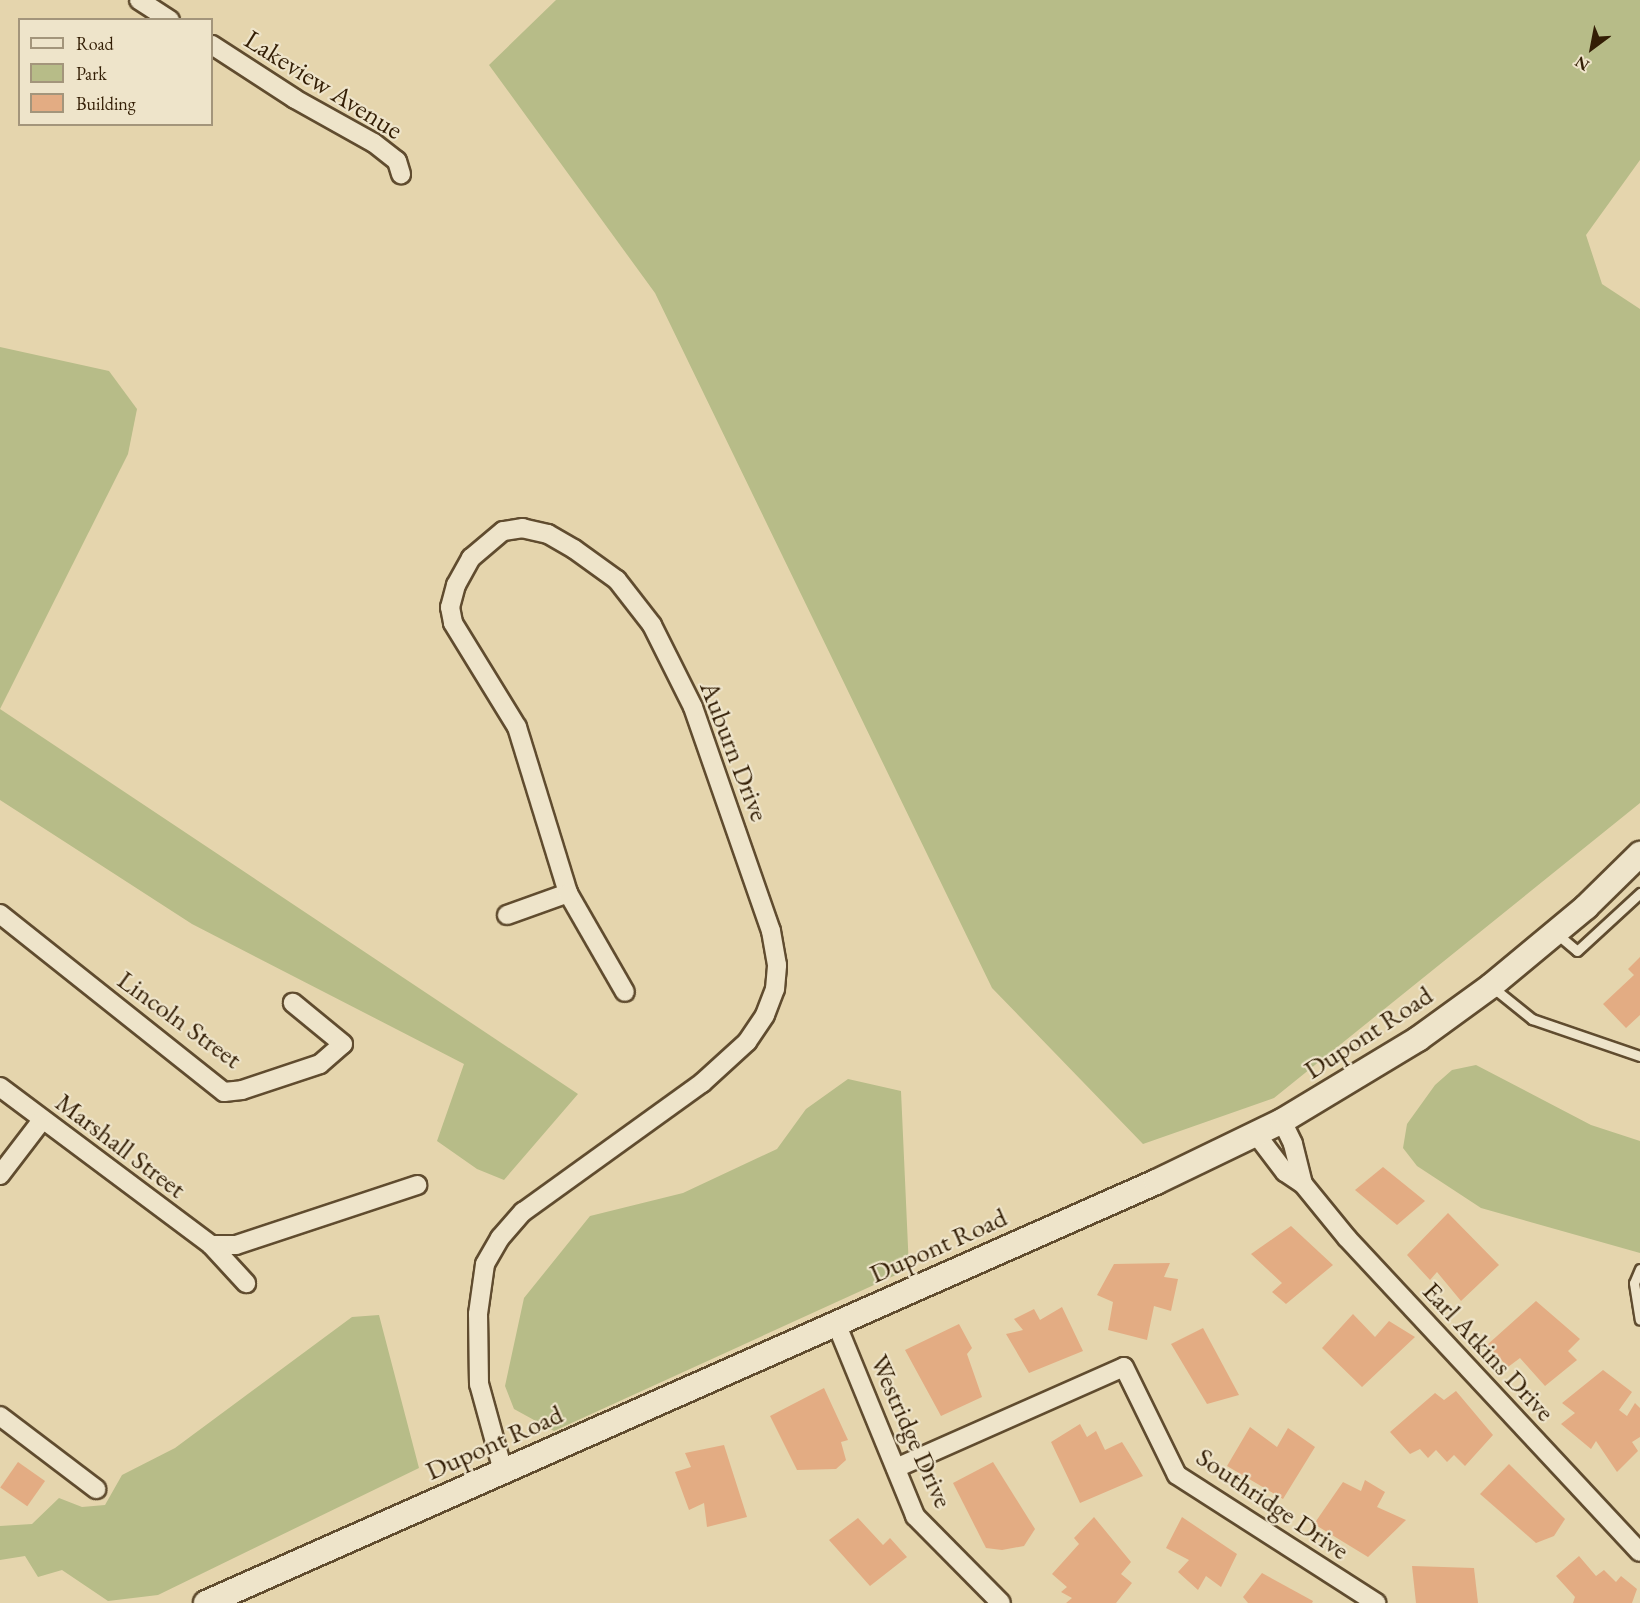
<!DOCTYPE html>
<style>
body{margin:0}
#map{position:relative;width:1640px;height:1603px;overflow:hidden;background:#e5d5ad;font-family:"EB Garamond",serif}
div>[style]{position:absolute}
.green>*{inset:0;background:#b7bc88}
.building>*{inset:0;background:#e3ac83;transform-origin:0 0}
.roads{filter:drop-shadow(2px 0 #604c2f) drop-shadow(-2px 0 #604c2f) drop-shadow(0 2px #604c2f) drop-shadow(0 -2px #604c2f)}
.service>*{height:9px;margin:-4.5px;padding:0 4.5px;transform-origin:4.5px;border-radius:4.5px;background:#eee4ca}
.minor>*{height:18px;margin:-9px;padding:0 9px;transform-origin:9px;border-radius:9px;background:#eee4ca}
.tertiary>*{height:24px;margin:-12px;padding:0 12px;transform-origin:12px;border-radius:12px;background:#eee4ca}
span{translate:-50% -50%;white-space:nowrap;text-align:center;line-height:1.15;-webkit-text-stroke:4.5px #eee4ca;paint-order:stroke}
.street-label{font-size:27px;color:#331e05}
.legend{position:absolute;left:18px;top:18px;width:195px;height:108px;box-sizing:border-box;background:#eee4ca;border:2px solid #a3957b;margin:0;padding:8px 10px;list-style:none;font-size:18px;color:#331e05}
.legend li{display:flex;align-items:center;gap:12px;height:30px}
.legend b{width:30px;border:2px solid #a3957b}
.north{position:absolute;left:1562px;top:18px;width:60px;height:60px;-webkit-text-stroke:4px #eee4ca;paint-order:stroke;rotate:212deg;font-size:16px;font-weight:700;line-height:24px;text-align:center;color:#331e05}
.north::after{content:'';display:block;margin:auto;width:21px;height:27px;background:#331e05;clip-path:polygon(50% 0,100% 100%,50% 72%,0 100%)}
</style>
<div id="map">
<div class="green">
<div style="clip-path:polygon(556px 0,1640px 0,1640px 160px,1586px 235px,1602px 284px,1640px 309px,1640px 803px,1274px 1098px,1143px 1144px,992px 988px,655px 293px,489px 65px)"></div>
<div style="clip-path:polygon(0 347px,109px 371px,137px 409px,128px 454px,0 709px)"></div>
<div style="clip-path:polygon(0 709px,578px 1094px,504px 1180px,477px 1169px,437px 1141px,464px 1064px,192px 924px,0 800px)"></div>
<div style="clip-path:polygon(1476px 1065px,1591px 1125px,1640px 1141px,1640px 1253px,1481px 1208px,1417px 1166px,1403px 1148px,1407px 1124px,1435px 1085px,1452px 1070px)"></div>
<div style="clip-path:polygon(848px 1079px,901px 1091px,909px 1269px,554px 1431px,514px 1409px,505px 1386px,524px 1298px,590px 1216px,683px 1193px,777px 1149px,806px 1109px)"></div>
<div style="clip-path:polygon(379px 1315px,419px 1468px,158px 1595px,108px 1601px,62px 1570px,38px 1577px,25px 1556px,0 1560px,0 1526px,32px 1524px,59px 1498px,82px 1507px,105px 1505px,122px 1475px,175px 1448px,352px 1317px)"></div>
</div>
<div class="building">
<div style="clip-path:polygon(1640px 957px,1640px 1015px,1626px 1028px,1603px 1004px,1634px 975px,1628px 969px)"></div>
<div style="clip-path:polygon(1383px 1167px,1425px 1201px,1397px 1225px,1355px 1190px)"></div>
<div style="clip-path:polygon(1448px 1213px,1499px 1265px,1461px 1301px,1437px 1272px,1430px 1280px,1407px 1255px)"></div>
<div style="clip-path:polygon(1291px 1226px,1333px 1265px,1286px 1304px,1272px 1292px,1282px 1283px,1251px 1254px)"></div>
<div style="clip-path:polygon(1170px 1263px,1164px 1277px,1178px 1279px,1171px 1311px,1154px 1306px,1147px 1340px,1108px 1330px,1113px 1302px,1097px 1295px,1114px 1264px)"></div>
<div style="clip-path:polygon(1536px 1301px,1580px 1339px,1568px 1351px,1577px 1360px,1545px 1386px,1520px 1358px,1508px 1367px,1487px 1345px)"></div>
<div style="clip-path:polygon(1062px 1307px,1083px 1351px,1029px 1373px,1006px 1334px,1023px 1330px,1014px 1319px,1034px 1309px,1040px 1320px)"></div>
<div style="clip-path:polygon(1353px 1314px,1375px 1337px,1389px 1321px,1415px 1337px,1362px 1387px,1322px 1348px)"></div>
<div style="clip-path:polygon(959px 1324px,972px 1348px,967px 1354px,982px 1397px,941px 1416px,905px 1350px)"></div>
<div style="clip-path:polygon(1203px 1328px,1239px 1395px,1207px 1404px,1171px 1344px)"></div>
<div style="clip-path:polygon(1603px 1370px,1632px 1392px,1619px 1410px,1627px 1416px,1635px 1403px,1640px 1408px,1640px 1437px,1632px 1442px,1638px 1451px,1617px 1472px,1596px 1441px,1591px 1449px,1561px 1424px,1575px 1413px,1562px 1403px)"></div>
<div style="clip-path:polygon(824px 1388px,848px 1440px,841px 1442px,846px 1460px,836px 1469px,797px 1470px,770px 1416px)"></div>
<div style="clip-path:polygon(1456px 1391px,1493px 1435px,1465px 1466px,1454px 1455px,1447px 1462px,1436px 1450px,1428px 1458px,1420px 1449px,1410px 1454px,1390px 1432px,1435px 1393px,1444px 1400px)"></div>
<div style="clip-path:polygon(1080px 1424px,1087px 1437px,1096px 1431px,1105px 1450px,1122px 1442px,1143px 1476px,1080px 1503px,1051px 1442px)"></div>
<div style="clip-path:polygon(1250px 1427px,1277px 1447px,1288px 1428px,1315px 1447px,1283px 1499px,1227px 1466px)"></div>
<div style="clip-path:polygon(724px 1445px,747px 1517px,707px 1527px,704px 1503px,689px 1510px,675px 1472px,691px 1467px,685px 1453px)"></div>
<div style="left:18px;top:1462px;width:33px;height:31px;rotate:35deg"></div>
<div style="clip-path:polygon(993px 1462px,1035px 1529px,1024px 1546px,1002px 1550px,986px 1548px,953px 1483px)"></div>
<div style="clip-path:polygon(1509px 1464px,1565px 1519px,1554px 1536px,1536px 1543px,1480px 1494px)"></div>
<div style="clip-path:polygon(1365px 1480px,1385px 1492px,1377px 1507px,1406px 1520px,1368px 1557px,1314px 1524px,1343px 1482px,1361px 1491px)"></div>
<div style="clip-path:polygon(1094px 1517px,1131px 1562px,1121px 1574px,1132px 1583px,1116px 1603px,1066px 1603px,1072px 1598px,1061px 1592px,1067px 1587px,1052px 1574px,1079px 1544px,1074px 1538px)"></div>
<div style="clip-path:polygon(1182px 1517px,1237px 1554px,1221px 1587px,1206px 1576px,1198px 1590px,1178px 1572px,1189px 1560px,1166px 1548px)"></div>
<div style="clip-path:polygon(858px 1518px,883px 1545px,890px 1538px,907px 1557px,870px 1586px,829px 1540px)"></div>
<div style="clip-path:polygon(1579px 1556px,1596px 1576px,1604px 1570px,1616px 1582px,1621px 1576px,1637px 1589px,1632px 1603px,1573px 1603px,1575px 1597px,1556px 1576px)"></div>
<div style="clip-path:polygon(1412px 1566px,1474px 1568px,1478px 1603px,1416px 1603px)"></div>
<div style="clip-path:polygon(1262px 1573px,1313px 1601px,1312px 1603px,1248px 1603px,1243px 1597px)"></div>
</div>
<div class="roads">
<div class="service">
<div style="left:1557px;top:934px;width:26px;rotate:40deg"></div>
<div style="left:1577px;top:951px;width:86px;rotate:-42.6deg"></div>
<div style="left:1491px;top:986px;width:53px;rotate:38.8deg"></div>
<div style="left:1532px;top:1019px;width:114px;rotate:18.9deg"></div>
<div style="left:1640px;top:1269px;width:15px;rotate:113deg"></div>
<div style="left:1634px;top:1283px;width:37px;rotate:81deg"></div>
</div>
<div class="minor">
<div style="left:139px;top:0;width:37px;rotate:33deg"></div>
<div style="left:212px;top:45px;width:99px;rotate:33deg"></div>
<div style="left:295px;top:99px;width:90px;rotate:29.1deg"></div>
<div style="left:374px;top:143px;width:29px;rotate:38deg"></div>
<div style="left:397px;top:161px;width:14px;rotate:73deg"></div>
<div style="left:0;top:914px;width:286px;rotate:38.5deg"></div>
<div style="left:224px;top:1092px;width:18px;rotate:-6deg"></div>
<div style="left:242px;top:1090px;width:82px;rotate:-18.4deg"></div>
<div style="left:320px;top:1064px;width:30px;rotate:-41deg"></div>
<div style="left:343px;top:1044px;width:65px;rotate:-140.6deg"></div>
<div style="left:507px;top:915px;width:65px;rotate:-19.8deg"></div>
<div style="left:0;top:1087px;width:264px;rotate:36.8deg"></div>
<div style="left:211px;top:1245px;width:25px"></div>
<div style="left:236px;top:1245px;width:191px;rotate:-18.3deg"></div>
<div style="left:1282px;top:1121px;width:25px;rotate:64deg"></div>
<div style="left:1293px;top:1144px;width:41px;rotate:76deg"></div>
<div style="left:1256px;top:1134px;width:48px;rotate:52.7deg"></div>
<div style="left:1285px;top:1172px;width:22px;rotate:34deg"></div>
<div style="left:1303px;top:1184px;width:70px;rotate:50.8deg"></div>
<div style="left:1347px;top:1238px;width:429px;rotate:47deg"></div>
<div style="left:0;top:1175px;width:69px;rotate:-52.6deg"></div>
<div style="left:211px;top:1245px;width:52px;rotate:47.4deg"></div>
<div style="left:836px;top:1323px;width:209px;rotate:67.7deg"></div>
<div style="left:915px;top:1516px;width:122px;rotate:45.3deg"></div>
<div style="left:0;top:1416px;width:121px;rotate:37.2deg"></div>
<div style="left:896px;top:1468px;width:249px;rotate:-23.9deg"></div>
<div style="left:1124px;top:1367px;width:120px;rotate:63.9deg"></div>
<div style="left:1177px;top:1475px;width:237px;rotate:32.7deg"></div>
<div style="left:503px;top:1471px;width:90px;rotate:-105.4deg"></div>
<div style="left:479px;top:1384px;width:70px;rotate:-90.8deg"></div>
<div style="left:478px;top:1314px;width:50px;rotate:-82deg"></div>
<div style="left:485px;top:1264px;width:30px;rotate:-60deg"></div>
<div style="left:500px;top:1238px;width:35px;rotate:-49deg"></div>
<div style="left:523px;top:1212px;width:221px;rotate:-35.8deg"></div>
<div style="left:702px;top:1083px;width:61px;rotate:-42.3deg"></div>
<div style="left:747px;top:1042px;width:32px;rotate:-56deg"></div>
<div style="left:765px;top:1015px;width:28px;rotate:-69deg"></div>
<div style="left:775px;top:989px;width:24px;rotate:-85deg"></div>
<div style="left:777px;top:965px;width:35px;rotate:-100deg"></div>
<div style="left:771px;top:931px;width:237px;rotate:-109.2deg"></div>
<div style="left:693px;top:707px;width:92px;rotate:-116.6deg"></div>
<div style="left:652px;top:625px;width:57px;rotate:-127.9deg"></div>
<div style="left:617px;top:580px;width:53px;rotate:-144.2deg"></div>
<div style="left:574px;top:549px;width:30px;rotate:-150deg"></div>
<div style="left:548px;top:534px;width:26px;rotate:-167deg"></div>
<div style="left:523px;top:528px;width:20px;rotate:171deg"></div>
<div style="left:503px;top:531px;width:42px;rotate:139.8deg"></div>
<div style="left:471px;top:558px;width:31px;rotate:119deg"></div>
<div style="left:456px;top:585px;width:23px;rotate:105deg"></div>
<div style="left:450px;top:607px;width:16px;rotate:79deg"></div>
<div style="left:453px;top:623px;width:122px;rotate:58.4deg"></div>
<div style="left:517px;top:727px;width:174px;rotate:72.9deg"></div>
<div style="left:568px;top:893px;width:114px;rotate:60.1deg"></div>
</div>
<div class="tertiary">
<div style="left:206px;top:1603px;width:1039px;rotate:-23.9deg"></div>
<div style="left:1156px;top:1182px;width:140px;rotate:-25.8deg"></div>
<div style="left:1282px;top:1121px;width:159px;rotate:-31.1deg"></div>
<div style="left:1418px;top:1039px;width:90px;rotate:-36deg"></div>
<div style="left:1491px;top:986px;width:124px;rotate:-39.7deg"></div>
<div style="left:1586px;top:907px;width:76px;rotate:-44.5deg"></div>
</div>
</div>
<div class="street-label">
<span style="left:324px;top:84px;rotate:32deg">Lakeview Avenue</span>
<span style="left:735px;top:751px;rotate:69deg">Auburn Drive</span>
<span style="left:180px;top:1019px;rotate:36deg">Lincoln Street</span>
<span style="left:1368px;top:1032px;rotate:-33deg">Dupont Road</span>
<span style="left:121px;top:1145px;rotate:37deg">Marshall Street</span>
<span style="left:938px;top:1245px;rotate:-24deg">Dupont Road</span>
<span style="left:1489px;top:1351px;rotate:47deg">Earl Atkins Drive</span>
<span style="left:912px;top:1431px;rotate:66deg">Westridge Drive</span>
<span style="left:494px;top:1442px;rotate:-24deg">Dupont Road</span>
<span style="left:1273px;top:1503px;rotate:34deg">Southridge Drive</span>
</div>
<ul class="legend">
<li><b style="height:8px;background:#eee4ca"></b>Road</li>
<li><b style="height:16px;background:#b7bc88"></b>Park</li>
<li><b style="height:16px;background:#e3ac83"></b>Building</li>
</ul>
<div class="north">N</div>
</div>
